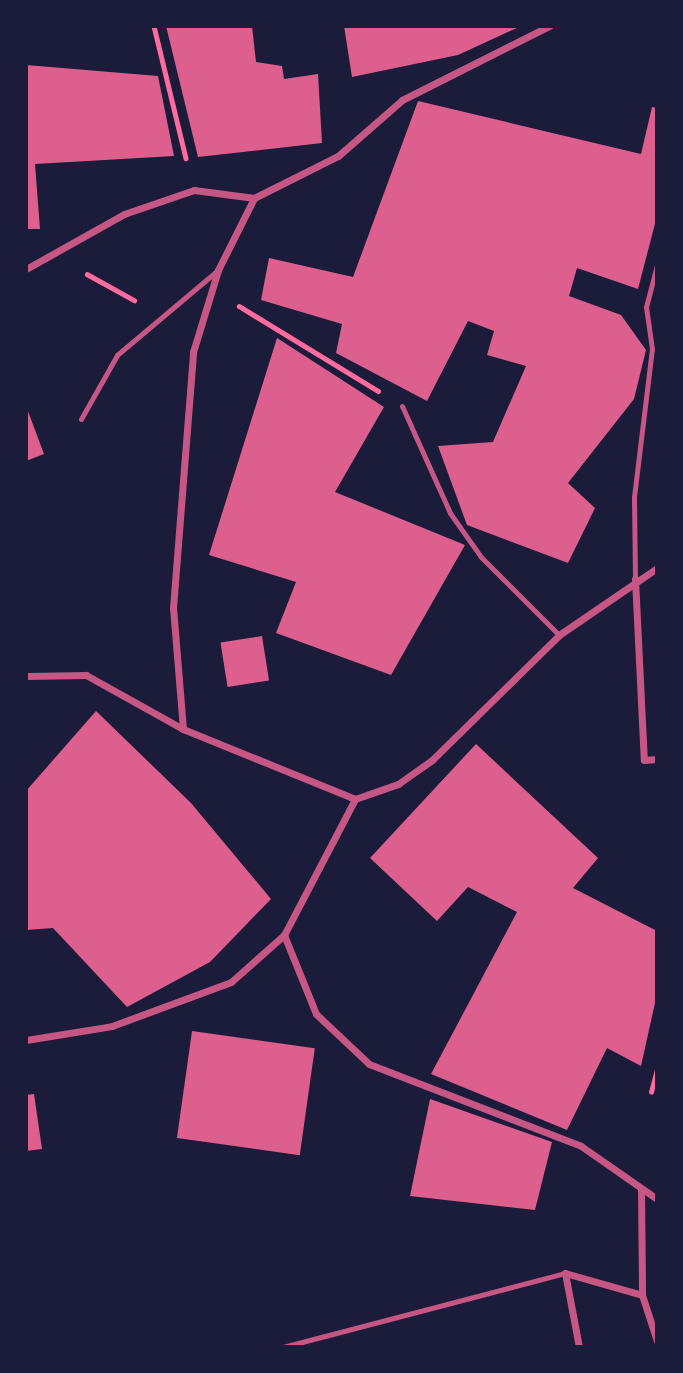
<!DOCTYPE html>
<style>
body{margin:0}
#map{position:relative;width:683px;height:1373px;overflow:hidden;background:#1b1b3a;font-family:Roboto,sans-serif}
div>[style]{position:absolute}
.building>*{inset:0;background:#dd5f8e;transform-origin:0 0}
.path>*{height:4.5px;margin:-2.25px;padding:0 2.25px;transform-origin:2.25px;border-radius:2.25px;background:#ff6b9d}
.service>*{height:5px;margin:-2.5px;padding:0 2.5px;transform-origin:2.5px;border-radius:2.5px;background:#c65784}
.minor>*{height:7px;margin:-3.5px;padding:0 3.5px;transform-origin:3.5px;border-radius:3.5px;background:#c65784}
span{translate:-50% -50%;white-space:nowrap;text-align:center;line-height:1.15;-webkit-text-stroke:7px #1b1b3a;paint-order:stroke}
.frame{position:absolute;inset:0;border:28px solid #1b1b3a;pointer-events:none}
</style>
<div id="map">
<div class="building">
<div style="clip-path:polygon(166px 26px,252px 26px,256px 62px,282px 66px,284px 79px,318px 74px,322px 143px,198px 157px)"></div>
<div style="clip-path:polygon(344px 26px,521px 26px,458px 55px,352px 77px)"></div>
<div style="clip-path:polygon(26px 65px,158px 76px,174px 156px,35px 164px,40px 229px,26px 229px)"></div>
<div style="clip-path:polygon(418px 101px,641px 154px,652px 107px,657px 108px,657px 216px,638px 289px,577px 268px,569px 296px,621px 315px,646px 350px,634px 399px,568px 483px,595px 508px,568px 563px,467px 525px,438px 446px,493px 442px,526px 366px,487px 355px,494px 331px,468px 321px,427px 401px,336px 353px,342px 324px,261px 300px,269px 258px,353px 277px)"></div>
<div style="clip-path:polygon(277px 338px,384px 407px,335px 492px,465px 545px,391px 675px,276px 633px,296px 582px,209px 555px)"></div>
<div style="clip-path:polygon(26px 406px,44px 454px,26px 461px)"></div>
<div style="left:262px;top:636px;width:45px;height:42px;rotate:81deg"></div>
<div style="clip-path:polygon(96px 711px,191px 803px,271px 899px,210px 962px,127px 1007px,53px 928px,26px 930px,26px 791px)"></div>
<div style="clip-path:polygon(476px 744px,598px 858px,573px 888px,657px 931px,657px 994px,641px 1066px,607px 1048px,567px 1130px,431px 1074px,517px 912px,468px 887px,437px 921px,370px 858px)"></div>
<div style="left:192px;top:1031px;width:124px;height:108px;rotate:8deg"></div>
<div style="clip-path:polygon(34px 1094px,42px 1149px,26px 1151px,26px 1095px)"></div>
<div style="clip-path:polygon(430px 1099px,552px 1142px,535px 1210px,410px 1196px)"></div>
</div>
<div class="path">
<div style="left:154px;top:26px;width:136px;rotate:76.4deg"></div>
<div style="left:87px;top:274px;width:54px;rotate:29deg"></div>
<div style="left:239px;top:306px;width:163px;rotate:31.4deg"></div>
<div style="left:651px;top:1092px;width:23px;rotate:-75deg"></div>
</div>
<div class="service">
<div style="left:402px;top:406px;width:117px;rotate:65.8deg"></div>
<div style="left:450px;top:513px;width:54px;rotate:54.8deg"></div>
<div style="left:481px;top:557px;width:110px;rotate:45deg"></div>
<div style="left:81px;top:419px;width:73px;rotate:-60.6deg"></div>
<div style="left:117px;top:355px;width:132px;rotate:-40.1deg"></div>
<div style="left:635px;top:579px;width:82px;rotate:-90.7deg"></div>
<div style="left:634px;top:497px;width:149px;rotate:-83.1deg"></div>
<div style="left:652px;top:349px;width:42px;rotate:-98.1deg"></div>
<div style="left:646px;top:307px;width:43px;rotate:-75.3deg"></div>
<div style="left:283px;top:1347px;width:292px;rotate:-14.7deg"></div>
</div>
<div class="minor">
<div style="left:26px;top:269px;width:112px;rotate:-29.3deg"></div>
<div style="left:124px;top:214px;width:74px;rotate:-18.9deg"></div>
<div style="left:194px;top:190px;width:61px;rotate:7.6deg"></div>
<div style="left:254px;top:198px;width:94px;rotate:-26.6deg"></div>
<div style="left:338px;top:156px;width:85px;rotate:-41.2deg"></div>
<div style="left:402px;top:100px;width:165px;rotate:-26.7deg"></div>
<div style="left:635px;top:579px;width:181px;rotate:87.2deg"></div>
<div style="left:644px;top:760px;width:13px;rotate:-4deg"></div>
<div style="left:26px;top:676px;width:60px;rotate:-1deg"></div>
<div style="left:86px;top:675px;width:111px;rotate:29.1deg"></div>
<div style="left:183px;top:729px;width:186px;rotate:22.1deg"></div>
<div style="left:183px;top:729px;width:121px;rotate:-94.7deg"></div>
<div style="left:173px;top:608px;width:257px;rotate:-85.5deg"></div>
<div style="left:193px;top:352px;width:86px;rotate:-73deg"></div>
<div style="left:218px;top:270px;width:80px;rotate:-63.4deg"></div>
<div style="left:355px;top:799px;width:46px;rotate:-19.2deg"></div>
<div style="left:398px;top:784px;width:42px;rotate:-35.2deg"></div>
<div style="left:432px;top:760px;width:178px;rotate:-44.5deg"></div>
<div style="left:559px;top:635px;width:119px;rotate:-34.4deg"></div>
<div style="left:284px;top:935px;width:85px;rotate:67.9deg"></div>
<div style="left:316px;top:1014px;width:73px;rotate:43.3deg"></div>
<div style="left:369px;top:1064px;width:227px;rotate:21.1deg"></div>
<div style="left:581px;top:1146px;width:93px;rotate:34.9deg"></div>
<div style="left:26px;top:1040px;width:87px;rotate:-9.2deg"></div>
<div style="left:112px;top:1026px;width:127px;rotate:-20.3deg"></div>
<div style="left:231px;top:982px;width:71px;rotate:-41.6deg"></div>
<div style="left:284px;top:935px;width:153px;rotate:-62.4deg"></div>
<div style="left:641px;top:1191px;width:104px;rotate:89.4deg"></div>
<div style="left:642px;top:1295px;width:48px;rotate:71.9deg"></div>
<div style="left:579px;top:1347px;width:75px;rotate:-100.7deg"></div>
<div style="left:565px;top:1273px;width:80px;rotate:15.9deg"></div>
</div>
<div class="frame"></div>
</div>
